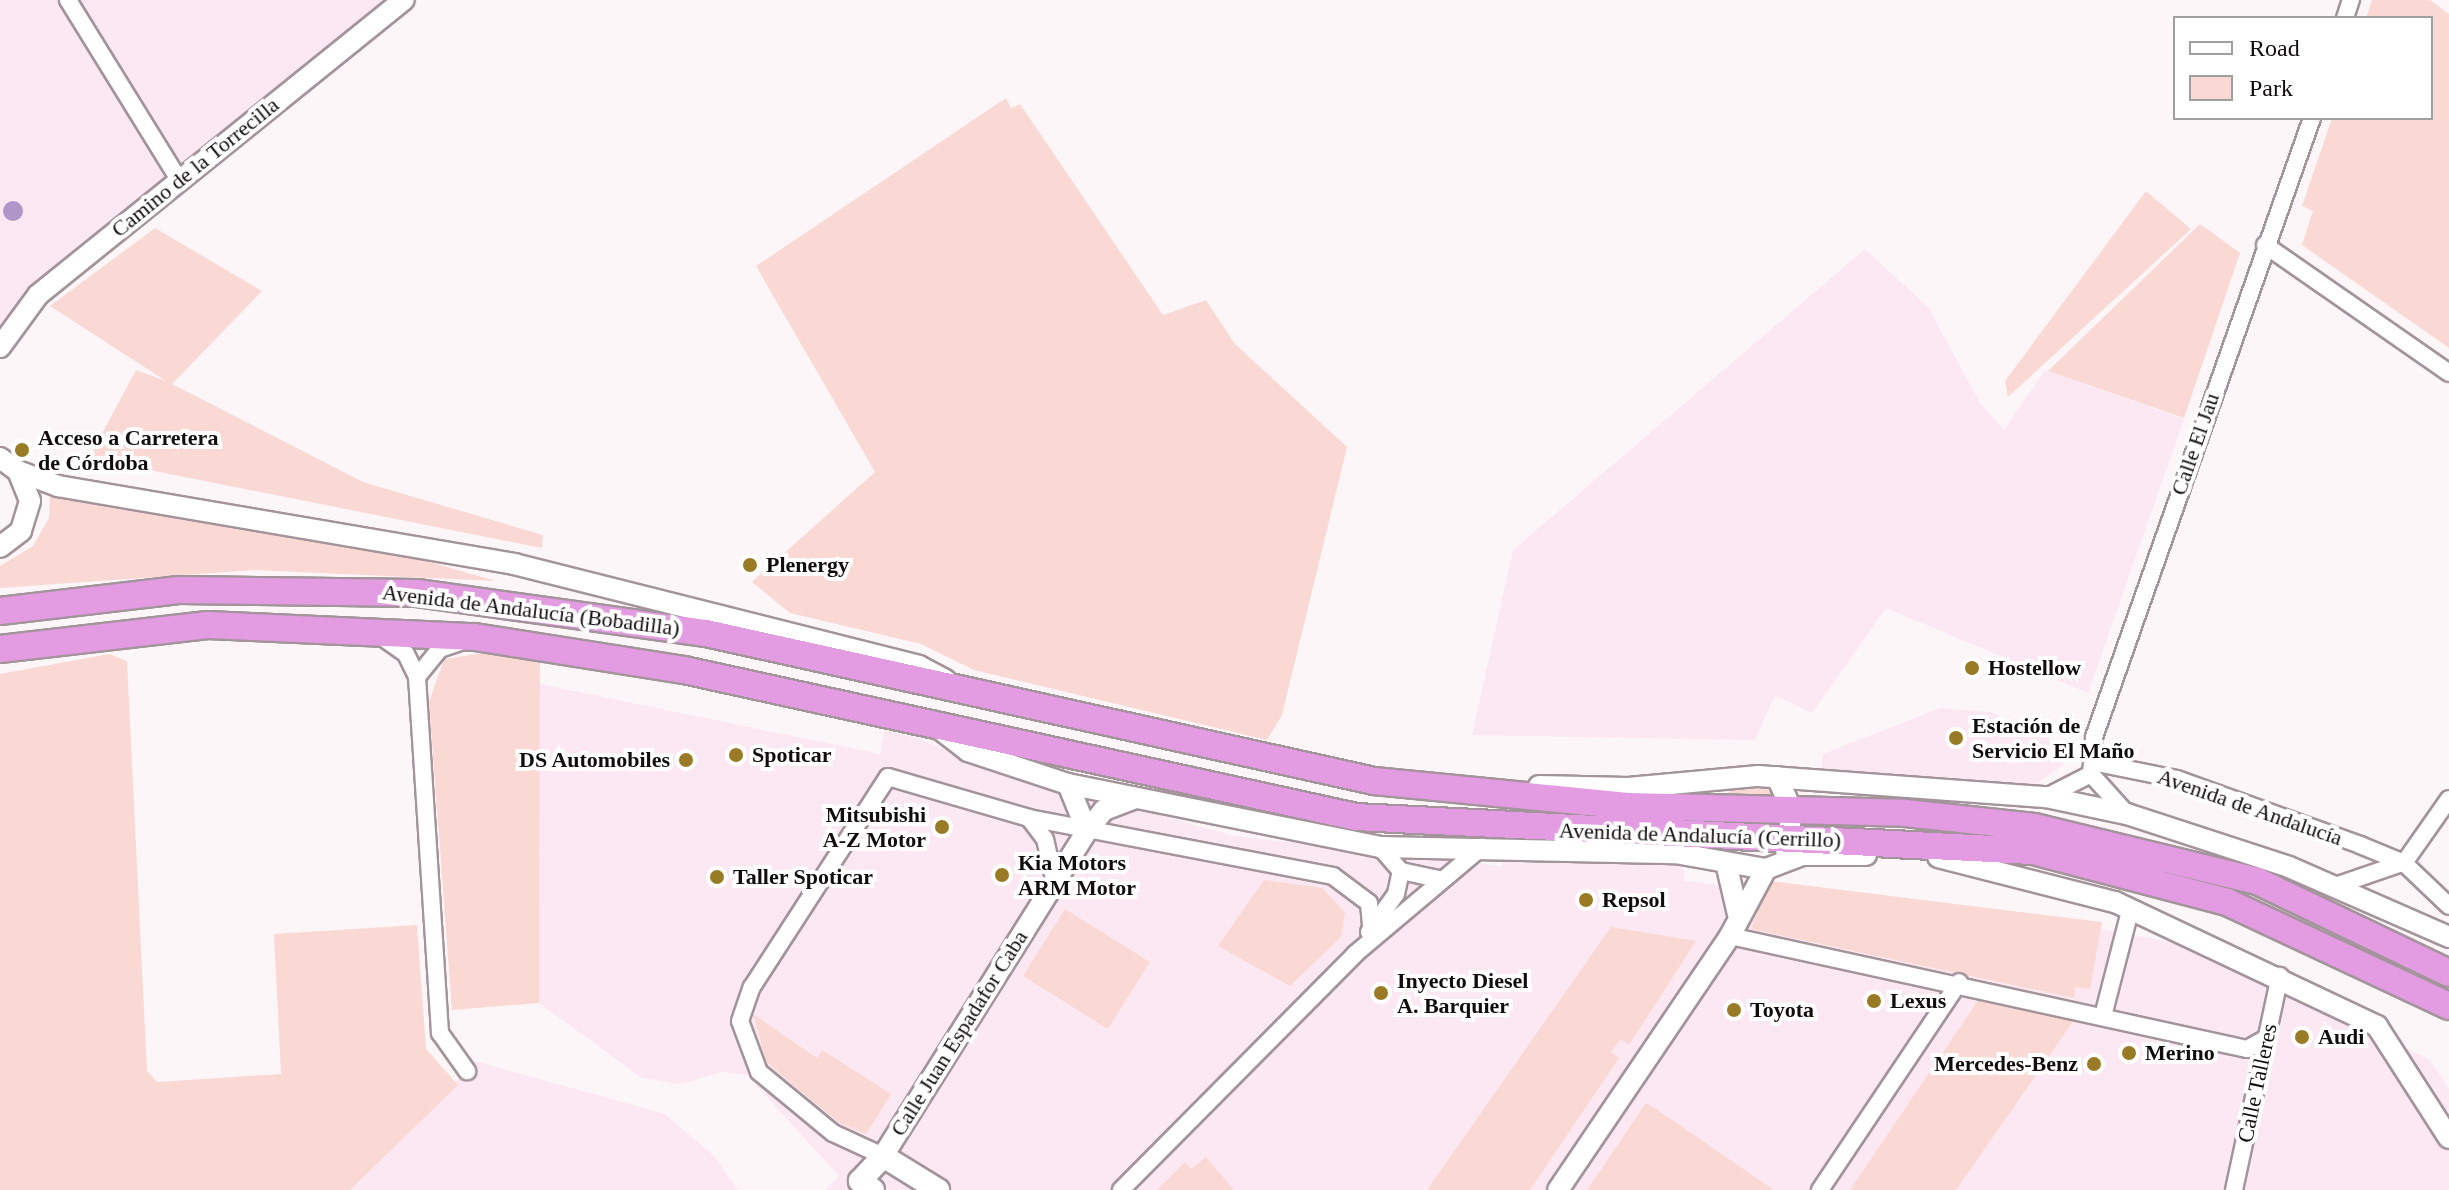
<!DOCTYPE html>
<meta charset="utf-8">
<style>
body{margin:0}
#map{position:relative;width:2449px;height:1190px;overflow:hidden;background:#fdf6f9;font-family:"Times New Roman",serif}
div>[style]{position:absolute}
.built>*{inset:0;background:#fce8f2}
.green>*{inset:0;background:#fad9d4;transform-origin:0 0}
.water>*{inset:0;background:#af95c8}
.round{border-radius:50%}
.roads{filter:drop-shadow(2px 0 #a3949b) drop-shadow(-2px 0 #a3949b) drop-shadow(0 2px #a3949b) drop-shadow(0 -2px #a3949b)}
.minor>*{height:16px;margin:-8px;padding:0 8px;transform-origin:8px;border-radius:8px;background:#fff}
.tertiary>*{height:20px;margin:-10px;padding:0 10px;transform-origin:10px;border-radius:10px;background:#fff}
.secondary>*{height:22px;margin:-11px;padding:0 11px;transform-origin:11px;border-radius:11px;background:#fff}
.trunk>*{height:26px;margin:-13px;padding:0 13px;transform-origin:13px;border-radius:13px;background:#e39ce2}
.dots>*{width:22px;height:22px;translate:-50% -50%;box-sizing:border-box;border:4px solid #fff;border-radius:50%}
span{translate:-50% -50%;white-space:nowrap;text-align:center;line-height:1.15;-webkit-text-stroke:8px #fff;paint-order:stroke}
.street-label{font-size:22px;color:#110c0e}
.poi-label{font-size:22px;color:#110c0e;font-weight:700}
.left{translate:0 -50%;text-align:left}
.right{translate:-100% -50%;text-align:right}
.legend{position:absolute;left:2173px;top:16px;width:260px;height:104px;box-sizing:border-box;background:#fff;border:2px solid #a09e9f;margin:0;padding:10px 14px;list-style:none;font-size:24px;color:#110c0e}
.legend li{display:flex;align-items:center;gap:16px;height:40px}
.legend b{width:40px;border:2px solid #a09e9f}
</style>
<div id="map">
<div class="built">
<div style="clip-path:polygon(0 0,392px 0,32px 290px,0 326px)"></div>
<div style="clip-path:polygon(1865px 249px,1928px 307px,1980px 403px,2004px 430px,2045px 370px,2184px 419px,2088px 693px,1886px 608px,1812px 713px,1775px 695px,1755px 740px,1472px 735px,1513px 550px)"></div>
<div style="clip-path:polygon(540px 684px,880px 754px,884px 731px,921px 739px,971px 762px,1234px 836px,1501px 866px,1505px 856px,1671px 859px,1685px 871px,1684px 881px,2101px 929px,2196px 947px,2430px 1060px,2449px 1089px,2449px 1190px,825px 1190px,839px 1176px,747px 1075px,723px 1072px,680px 1084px,642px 1078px,539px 1003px)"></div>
<div style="clip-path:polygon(1940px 708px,1991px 712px,2069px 748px,2062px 766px,2032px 786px,1821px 771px,1823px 754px)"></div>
<div style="clip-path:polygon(475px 1061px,665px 1114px,714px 1156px,738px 1190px,350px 1190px)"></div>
</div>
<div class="green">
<div style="clip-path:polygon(2372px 0,2430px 0,2449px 14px,2449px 348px,2302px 245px,2313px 211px,2302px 206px,2332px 118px,2431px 118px,2431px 18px,2366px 18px)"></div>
<div style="clip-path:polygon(1006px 98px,1011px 108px,1020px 104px,1163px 315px,1206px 300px,1235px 344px,1347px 447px,1282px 715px,1267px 740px,974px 670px,921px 644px,790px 613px,752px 582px,875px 472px,756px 266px)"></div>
<div style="clip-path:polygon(2146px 191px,2191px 229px,2008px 397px,2005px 381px)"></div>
<div style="clip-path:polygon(2200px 224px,2240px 253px,2184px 418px,2048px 371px)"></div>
<div style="clip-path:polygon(155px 228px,262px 291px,172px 384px,363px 482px,543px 535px,542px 548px,89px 458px,136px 370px,166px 381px,50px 306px)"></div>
<div style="clip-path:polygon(50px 496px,426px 561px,496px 581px,255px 570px,0 588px,0 566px,33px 546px,49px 518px)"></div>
<div style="clip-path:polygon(489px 652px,540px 662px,539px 1003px,452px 1010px,429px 702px,444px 659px)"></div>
<div style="clip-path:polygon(109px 654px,127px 661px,147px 1071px,157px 1082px,281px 1074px,274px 934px,417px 925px,426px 1049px,458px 1085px,350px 1190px,0 1190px,0 674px)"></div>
<div style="clip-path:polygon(1759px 784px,1777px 795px,1728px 793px,1736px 787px)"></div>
<div style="clip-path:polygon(1264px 880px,1322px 888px,1345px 913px,1341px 937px,1290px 986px,1218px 946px)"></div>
<div style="clip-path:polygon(1769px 881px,2102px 922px,2090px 989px,2075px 987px,2074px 998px,1751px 929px)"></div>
<div style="left:1065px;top:909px;width:100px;height:79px;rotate:32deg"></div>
<div style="clip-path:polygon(1611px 927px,1696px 941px,1629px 1045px,1620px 1039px,1611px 1052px,1619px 1058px,1530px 1190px,1427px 1190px)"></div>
<div style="clip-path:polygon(1979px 999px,2074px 1020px,1956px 1190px,1850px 1190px)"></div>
<div style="clip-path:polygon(753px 1014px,817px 1058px,822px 1050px,891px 1094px,866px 1134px,838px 1122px,766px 1062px)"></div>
<div style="clip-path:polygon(1646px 1103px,1656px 1109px,1774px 1190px,1587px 1190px)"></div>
<div style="clip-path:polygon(1206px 1157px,1234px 1190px,1157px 1190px,1185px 1162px,1191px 1169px)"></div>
</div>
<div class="water">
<div class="round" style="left:3px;top:201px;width:20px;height:20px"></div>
</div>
<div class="roads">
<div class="minor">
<div style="left:68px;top:0;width:209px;rotate:58.3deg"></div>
<div style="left:2345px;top:18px;width:19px;rotate:-72deg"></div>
<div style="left:2265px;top:245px;width:224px;rotate:34.8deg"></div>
<div style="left:379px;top:635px;width:33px;rotate:35deg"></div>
<div style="left:406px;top:654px;width:25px;rotate:64deg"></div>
<div style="left:417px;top:677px;width:357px;rotate:86.3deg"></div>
<div style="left:440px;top:1033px;width:47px;rotate:54.6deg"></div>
<div style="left:417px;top:677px;width:36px;rotate:-51deg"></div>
<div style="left:440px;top:649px;width:21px;rotate:-19deg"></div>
<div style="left:2092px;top:762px;width:87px;rotate:11.3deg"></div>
<div style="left:2177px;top:779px;width:195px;rotate:19.8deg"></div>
<div style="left:2360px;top:845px;width:48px;rotate:22.2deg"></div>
<div style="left:2404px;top:863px;width:62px;rotate:43.7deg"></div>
<div style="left:2046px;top:797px;width:51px;rotate:-27.1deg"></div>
<div style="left:2127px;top:814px;width:54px;rotate:-132deg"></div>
<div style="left:2091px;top:774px;width:37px;rotate:-85deg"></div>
<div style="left:2094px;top:737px;width:656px;rotate:-70.6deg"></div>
<div style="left:1029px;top:818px;width:26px;rotate:53deg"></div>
<div style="left:1045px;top:839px;width:41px;rotate:77.3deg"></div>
<div style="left:1380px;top:847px;width:32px;rotate:49deg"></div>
<div style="left:1401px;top:871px;width:40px;rotate:12deg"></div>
<div style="left:2404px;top:863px;width:78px;rotate:-54.9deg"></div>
<div style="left:2335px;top:886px;width:71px;rotate:-18.9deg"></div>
<div style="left:1369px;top:932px;width:47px;rotate:-54.6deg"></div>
<div style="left:1396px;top:894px;width:24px;rotate:-78deg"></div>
<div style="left:1730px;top:936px;width:529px;rotate:12.33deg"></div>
<div style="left:2247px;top:1049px;width:23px;rotate:-29deg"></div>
<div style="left:2103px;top:1016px;width:108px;rotate:-75.6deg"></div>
<div style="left:883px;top:1156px;width:55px;rotate:-155.3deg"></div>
<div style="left:833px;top:1133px;width:96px;rotate:-140.5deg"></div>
<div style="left:759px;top:1072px;width:54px;rotate:-110.4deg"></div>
<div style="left:740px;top:1021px;width:36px;rotate:-71deg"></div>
<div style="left:752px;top:987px;width:250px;rotate:-57.1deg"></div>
<div style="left:888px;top:777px;width:147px;rotate:16.2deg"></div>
<div style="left:1029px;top:818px;width:309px;rotate:10.8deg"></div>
<div style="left:1333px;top:876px;width:45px;rotate:36.9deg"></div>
<div style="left:1369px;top:903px;width:25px;rotate:85deg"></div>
<div style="left:1121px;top:1190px;width:332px;rotate:-45.2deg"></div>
<div style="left:1355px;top:954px;width:166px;rotate:-40.1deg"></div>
<div style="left:1820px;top:1190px;width:250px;rotate:-56.2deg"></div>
<div style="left:2234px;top:1190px;width:219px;rotate:-77.9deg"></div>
</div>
<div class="tertiary">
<div style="left:0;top:347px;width:64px;rotate:-53.8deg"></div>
<div style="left:38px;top:295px;width:470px;rotate:-38.9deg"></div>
<div style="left:0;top:458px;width:22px;rotate:36deg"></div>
<div style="left:18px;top:471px;width:32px;rotate:68deg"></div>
<div style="left:30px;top:501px;width:31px;rotate:107deg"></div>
<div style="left:21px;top:531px;width:26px;rotate:143deg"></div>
<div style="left:18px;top:471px;width:43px;rotate:20.6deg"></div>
<div style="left:58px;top:486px;width:463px;rotate:9.7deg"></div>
<div style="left:514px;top:564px;width:418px;rotate:14.1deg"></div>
<div style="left:919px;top:666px;width:30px;rotate:28deg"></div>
<div style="left:936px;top:726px;width:41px;rotate:38deg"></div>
<div style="left:968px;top:751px;width:105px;rotate:18.3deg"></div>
<div style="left:1068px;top:784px;width:318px;rotate:11.4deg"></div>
<div style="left:1380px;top:847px;width:295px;rotate:1.2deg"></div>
<div style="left:1675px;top:853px;width:92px;rotate:10deg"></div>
<div style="left:1766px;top:869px;width:39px;rotate:-21deg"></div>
<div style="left:1802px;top:855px;width:64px"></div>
<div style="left:1777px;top:777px;width:37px;rotate:66deg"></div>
<div style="left:1792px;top:811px;width:40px;rotate:98.5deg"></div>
<div style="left:1068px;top:784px;width:51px;rotate:68deg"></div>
<div style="left:1539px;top:786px;width:89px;rotate:1.3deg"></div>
<div style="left:1628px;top:788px;width:131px;rotate:-5.3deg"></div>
<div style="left:1758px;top:776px;width:289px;rotate:4.2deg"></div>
<div style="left:2046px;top:797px;width:83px;rotate:11.9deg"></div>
<div style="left:2127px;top:814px;width:170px;rotate:18.1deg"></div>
<div style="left:2289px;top:867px;width:175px;rotate:23.6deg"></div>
<div style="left:1938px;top:857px;width:183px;rotate:14.3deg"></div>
<div style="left:2115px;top:902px;width:290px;rotate:25.3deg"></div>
<div style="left:2377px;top:1026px;width:133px;rotate:57.3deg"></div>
<div style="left:1726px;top:863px;width:52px;rotate:76.8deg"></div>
<div style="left:883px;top:1156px;width:384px;rotate:-57.9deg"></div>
<div style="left:1087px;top:831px;width:27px;rotate:-51deg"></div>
<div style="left:1104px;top:810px;width:31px;rotate:-21deg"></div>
<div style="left:1558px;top:1190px;width:307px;rotate:-55.9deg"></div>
<div style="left:1730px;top:936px;width:76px;rotate:-61.8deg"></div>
</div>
<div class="secondary">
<div style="left:873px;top:1190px;width:16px;rotate:-145deg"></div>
<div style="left:860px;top:1181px;width:34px;rotate:-47deg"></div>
<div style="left:883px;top:1156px;width:65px;rotate:31.7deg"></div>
</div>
<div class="trunk">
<div style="left:0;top:611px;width:180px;rotate:-6.7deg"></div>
<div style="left:179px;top:590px;width:238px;rotate:0.7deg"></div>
<div style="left:417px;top:593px;width:292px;rotate:7.9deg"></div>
<div style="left:706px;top:633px;width:684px;rotate:12.49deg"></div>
<div style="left:1374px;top:781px;width:255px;rotate:5.6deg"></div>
<div style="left:1628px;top:806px;width:277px;rotate:1.4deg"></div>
<div style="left:1905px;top:813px;width:130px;rotate:6.2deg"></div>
<div style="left:2034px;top:827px;width:229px;rotate:13.6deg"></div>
<div style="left:2257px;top:881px;width:213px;rotate:25.6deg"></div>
<div style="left:0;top:649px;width:209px;rotate:-6.6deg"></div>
<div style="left:208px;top:625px;width:267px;rotate:2.6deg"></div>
<div style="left:475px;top:637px;width:212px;rotate:9deg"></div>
<div style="left:684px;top:670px;width:688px;rotate:12.34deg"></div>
<div style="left:1356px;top:817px;width:678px;rotate:2.88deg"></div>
<div style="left:2033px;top:851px;width:201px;rotate:14.7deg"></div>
<div style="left:2227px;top:902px;width:245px;rotate:25.1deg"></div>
</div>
</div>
<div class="dots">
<div style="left:22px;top:450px;background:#9a7b25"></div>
<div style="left:750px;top:565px;background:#9a7b25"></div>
<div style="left:1972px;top:668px;background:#9a7b25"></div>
<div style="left:1956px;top:738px;background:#9a7b25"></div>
<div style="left:736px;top:755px;background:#9a7b25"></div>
<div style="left:686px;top:760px;background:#9a7b25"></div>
<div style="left:942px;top:827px;background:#9a7b25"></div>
<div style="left:1002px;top:875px;background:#9a7b25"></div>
<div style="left:717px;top:877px;background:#9a7b25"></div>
<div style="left:1586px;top:900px;background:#9a7b25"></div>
<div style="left:1381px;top:993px;background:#9a7b25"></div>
<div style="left:1874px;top:1001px;background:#9a7b25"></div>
<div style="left:1734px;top:1010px;background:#9a7b25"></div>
<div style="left:2302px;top:1037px;background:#9a7b25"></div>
<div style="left:2129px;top:1053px;background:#9a7b25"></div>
<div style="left:2094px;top:1064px;background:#9a7b25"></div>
</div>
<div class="street-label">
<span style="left:195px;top:167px;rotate:-39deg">Camino de la Torrecilla</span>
<span style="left:2195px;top:444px;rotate:-71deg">Calle El Jau</span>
<span style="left:531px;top:610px;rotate:7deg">Avenida de Andalucía (Bobadilla)</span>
<span style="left:2250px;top:807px;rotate:19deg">Avenida de Andalucía</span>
<span style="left:1700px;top:835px;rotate:2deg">Avenida de Andalucía (Cerrillo)</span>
<span style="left:959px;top:1033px;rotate:-58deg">Calle Juan Espadafor Caba</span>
<span style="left:2257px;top:1083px;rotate:-78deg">Calle Talleres</span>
</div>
<div class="poi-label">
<span class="left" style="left:38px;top:450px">Acceso a Carretera<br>de Córdoba</span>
<span class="left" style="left:766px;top:565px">Plenergy</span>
<span class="left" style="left:1988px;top:668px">Hostellow</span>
<span class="left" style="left:1972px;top:738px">Estación de<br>Servicio El Maño</span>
<span class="left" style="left:752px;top:755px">Spoticar</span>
<span class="right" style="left:670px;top:760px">DS Automobiles</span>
<span class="right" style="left:926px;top:827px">Mitsubishi<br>A-Z Motor</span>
<span class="left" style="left:1018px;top:875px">Kia Motors<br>ARM Motor</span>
<span class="left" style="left:733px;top:877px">Taller Spoticar</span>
<span class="left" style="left:1602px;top:900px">Repsol</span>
<span class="left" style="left:1397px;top:993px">Inyecto Diesel<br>A. Barquier</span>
<span class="left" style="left:1890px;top:1001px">Lexus</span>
<span class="left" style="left:1750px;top:1010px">Toyota</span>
<span class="left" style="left:2318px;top:1037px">Audi</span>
<span class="left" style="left:2145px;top:1053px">Merino</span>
<span class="right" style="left:2078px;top:1064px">Mercedes-Benz</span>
</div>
<ul class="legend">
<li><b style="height:10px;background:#fff"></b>Road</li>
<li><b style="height:22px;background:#fad9d4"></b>Park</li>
</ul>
</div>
